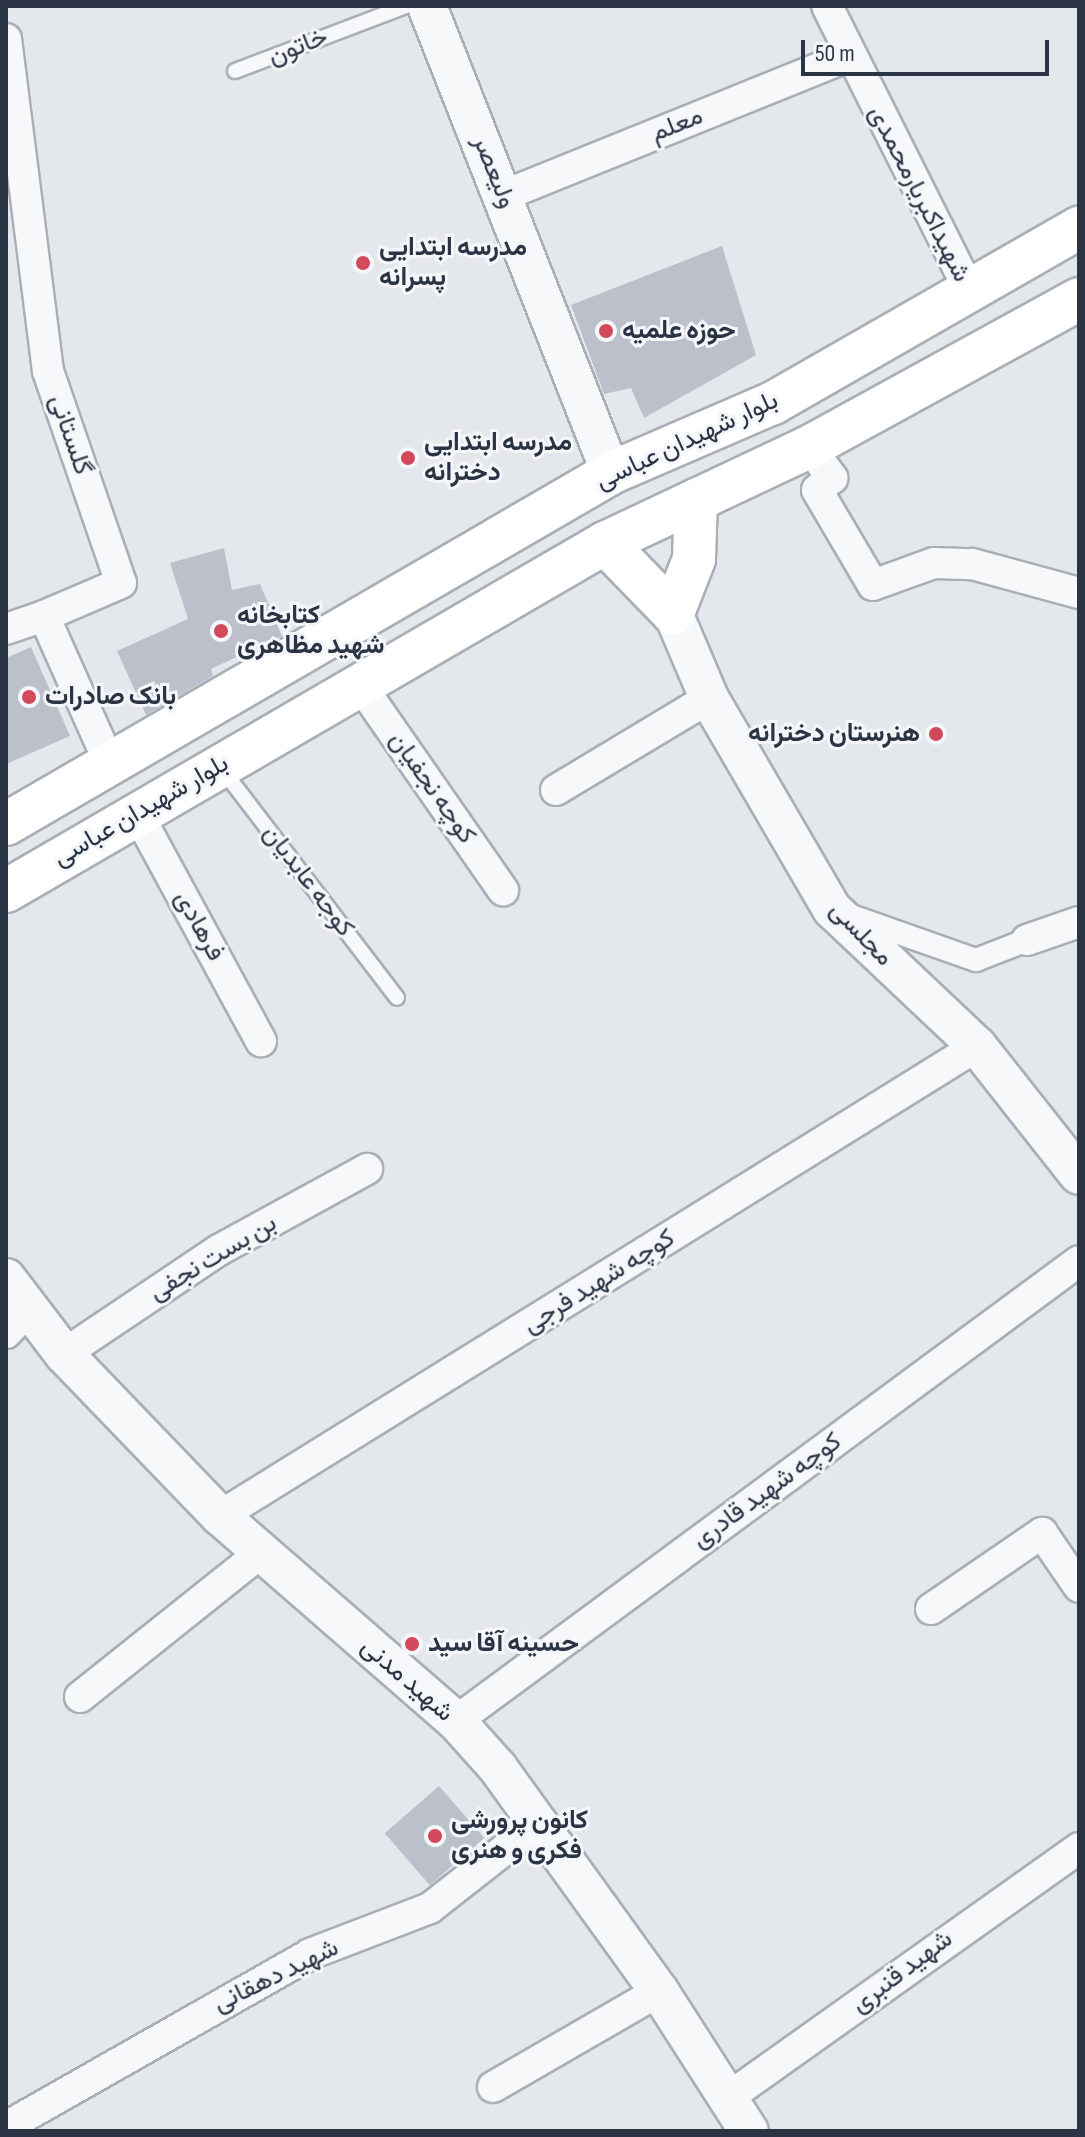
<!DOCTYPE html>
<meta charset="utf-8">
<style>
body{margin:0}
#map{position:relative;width:1085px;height:2137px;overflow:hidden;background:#e4e7ec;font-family:"Sofia Sans Condensed",Vazirmatn,sans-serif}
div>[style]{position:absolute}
.building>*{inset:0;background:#bbc0ca;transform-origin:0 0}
.roads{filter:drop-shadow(2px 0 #a9aeb7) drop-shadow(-2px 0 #a9aeb7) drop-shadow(0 2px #a9aeb7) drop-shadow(0 -2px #a9aeb7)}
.service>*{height:14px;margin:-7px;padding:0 7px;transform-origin:7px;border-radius:7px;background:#f7f8fa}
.pedestrian>*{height:22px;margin:-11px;padding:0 11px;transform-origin:11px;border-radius:11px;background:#f7f8fa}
.minor>*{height:30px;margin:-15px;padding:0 15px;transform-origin:15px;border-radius:15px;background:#f7f8fa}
.tertiary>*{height:38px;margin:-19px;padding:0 19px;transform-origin:19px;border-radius:19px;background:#f7f8fa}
.secondary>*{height:42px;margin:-21px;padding:0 21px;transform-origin:21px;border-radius:21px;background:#fff}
.dots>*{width:22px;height:22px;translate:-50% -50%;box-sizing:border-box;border:4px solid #f4f6f9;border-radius:50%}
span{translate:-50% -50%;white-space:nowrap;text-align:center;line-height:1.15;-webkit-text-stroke:6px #f4f6f9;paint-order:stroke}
.street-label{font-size:26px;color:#2b3445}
.poi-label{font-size:26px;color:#2b3445;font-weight:700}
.left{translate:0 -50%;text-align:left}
.right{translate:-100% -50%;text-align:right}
.frame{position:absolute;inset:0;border:8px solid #2b3445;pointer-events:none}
.scale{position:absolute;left:801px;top:40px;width:248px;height:36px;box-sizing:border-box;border:4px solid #2b3445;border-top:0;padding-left:10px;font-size:24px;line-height:28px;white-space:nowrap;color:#2b3445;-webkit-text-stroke:6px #f4f6f9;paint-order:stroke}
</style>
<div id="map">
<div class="building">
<div style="clip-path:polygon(722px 246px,756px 355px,644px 418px,631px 388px,604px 394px,571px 305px)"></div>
<div style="clip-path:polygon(224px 548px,232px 590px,260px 584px,282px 636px,211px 669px,213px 676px,146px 715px,117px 651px,188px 619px,170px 563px)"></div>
<div style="clip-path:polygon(31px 647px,70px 736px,6px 764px,6px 658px)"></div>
<div style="left:439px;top:1786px;width:69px;height:72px;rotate:49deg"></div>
</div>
<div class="roads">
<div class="service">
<div style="left:235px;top:71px;width:183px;rotate:-20.8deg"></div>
<div style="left:222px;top:769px;width:288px;rotate:52.6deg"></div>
</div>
<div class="pedestrian">
<div style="left:848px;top:915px;width:136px;rotate:19.4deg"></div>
<div style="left:976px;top:960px;width:55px;rotate:-21.4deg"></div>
</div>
<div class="minor">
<div style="left:827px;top:6px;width:322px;rotate:63.4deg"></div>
<div style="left:6px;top:39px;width:335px;rotate:82.8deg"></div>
<div style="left:48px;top:371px;width:224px;rotate:71deg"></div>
<div style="left:121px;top:583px;width:84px;rotate:156.8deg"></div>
<div style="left:44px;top:616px;width:162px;rotate:66deg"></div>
<div style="left:505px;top:195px;width:371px;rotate:-22deg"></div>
<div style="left:809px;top:447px;width:39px;rotate:53deg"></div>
<div style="left:832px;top:478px;width:19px;rotate:141deg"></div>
<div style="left:817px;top:490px;width:110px;rotate:59.5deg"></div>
<div style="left:873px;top:585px;width:65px;rotate:-19.8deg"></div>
<div style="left:934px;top:563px;width:38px;rotate:2deg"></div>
<div style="left:972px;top:564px;width:111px;rotate:15.2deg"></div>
<div style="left:6px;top:629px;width:40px;rotate:-18.9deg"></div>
<div style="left:361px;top:686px;width:249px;rotate:55.2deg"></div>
<div style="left:556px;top:790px;width:179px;rotate:-31deg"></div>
<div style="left:136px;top:811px;width:262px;rotate:61.5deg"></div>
<div style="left:1027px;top:940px;width:55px;rotate:-19.1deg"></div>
<div style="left:6px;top:1333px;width:32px;rotate:-46deg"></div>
<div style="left:64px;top:1354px;width:187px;rotate:-33.9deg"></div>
<div style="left:219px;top:1250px;width:169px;rotate:-28.7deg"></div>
<div style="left:220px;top:1516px;width:891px;rotate:-31.83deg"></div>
<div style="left:931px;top:1609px;width:135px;rotate:-34.4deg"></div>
<div style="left:1042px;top:1533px;width:65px;rotate:55.6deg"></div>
<div style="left:80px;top:1697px;width:229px;rotate:-38.6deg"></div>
<div style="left:456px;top:1721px;width:774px;rotate:-36.44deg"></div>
<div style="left:493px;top:2087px;width:192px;rotate:-30deg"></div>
<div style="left:726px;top:2099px;width:433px;rotate:-35.4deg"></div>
<div style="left:6px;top:2127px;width:350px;rotate:-29.6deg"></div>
<div style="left:310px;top:1954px;width:129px;rotate:-21deg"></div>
<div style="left:430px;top:1908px;width:141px;rotate:-38.1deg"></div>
</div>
<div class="tertiary">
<div style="left:427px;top:6px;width:502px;rotate:68.5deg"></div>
<div style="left:673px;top:613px;width:92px;rotate:67deg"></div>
<div style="left:709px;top:698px;width:244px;rotate:59.8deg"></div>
<div style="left:832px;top:909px;width:199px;rotate:43.4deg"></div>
<div style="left:977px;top:1046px;width:164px;rotate:51.7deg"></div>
<div style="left:6px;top:1278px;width:96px;rotate:52.7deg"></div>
<div style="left:64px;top:1354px;width:225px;rotate:46.1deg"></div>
<div style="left:220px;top:1516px;width:313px;rotate:41deg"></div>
<div style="left:456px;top:1721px;width:63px;rotate:48.2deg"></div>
<div style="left:498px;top:1768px;width:275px;rotate:54.2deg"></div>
<div style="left:659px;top:1991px;width:166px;rotate:57.3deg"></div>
</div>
<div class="secondary">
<div style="left:605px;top:543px;width:98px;rotate:45.8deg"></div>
<div style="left:673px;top:613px;width:58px;rotate:-68.7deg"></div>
<div style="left:694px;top:559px;width:59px;rotate:-88.1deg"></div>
<div style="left:6px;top:824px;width:699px;rotate:-30.12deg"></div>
<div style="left:611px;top:473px;width:176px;rotate:-23.4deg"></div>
<div style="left:773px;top:403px;width:353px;rotate:-29.8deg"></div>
<div style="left:6px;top:891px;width:693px;rotate:-30.16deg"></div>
<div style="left:605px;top:543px;width:225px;rotate:-25.2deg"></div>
<div style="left:809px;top:447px;width:308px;rotate:-28.7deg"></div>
</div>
</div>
<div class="dots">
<div style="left:363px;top:263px;background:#d1495b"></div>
<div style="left:606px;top:331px;background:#d1495b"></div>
<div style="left:408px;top:458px;background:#d1495b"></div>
<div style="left:221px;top:631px;background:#d1495b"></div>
<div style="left:29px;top:697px;background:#d1495b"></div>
<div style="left:936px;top:734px;background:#d1495b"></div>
<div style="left:412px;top:1644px;background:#d1495b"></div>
<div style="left:435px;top:1836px;background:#d1495b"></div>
</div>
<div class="street-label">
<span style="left:298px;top:47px;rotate:-21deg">خاتون</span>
<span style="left:677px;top:125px;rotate:-22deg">معلم</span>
<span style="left:494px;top:172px;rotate:68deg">ولیعصر</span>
<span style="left:919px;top:194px;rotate:63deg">شهیداکبریارمحمدی</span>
<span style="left:70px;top:435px;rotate:71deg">گلستانی</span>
<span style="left:687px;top:441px;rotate:-25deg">بلوار شهیدان عباسی</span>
<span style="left:432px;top:788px;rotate:55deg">کوچه نجفیان</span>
<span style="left:141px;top:811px;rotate:-30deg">بلوار شهیدان عباسی</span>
<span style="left:308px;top:881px;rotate:53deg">کوجه عابدیان</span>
<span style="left:199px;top:926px;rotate:61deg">فرهادی</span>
<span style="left:861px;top:934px;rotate:46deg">مجلسی</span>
<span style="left:213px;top:1258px;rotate:-31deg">بن بست نجفی</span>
<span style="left:599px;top:1282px;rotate:-32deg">کوچه شهید فرجی</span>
<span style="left:767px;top:1491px;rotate:-36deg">کوچه شهید قادری</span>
<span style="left:407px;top:1680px;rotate:41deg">شهید مدنی</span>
<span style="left:902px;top:1972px;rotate:-37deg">شهید قنبری</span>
<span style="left:276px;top:1976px;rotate:-26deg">شهید دهقانی</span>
</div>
<div class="poi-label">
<span class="left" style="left:379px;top:263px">مدرسه ابتدایی<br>پسرانه</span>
<span class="left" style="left:622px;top:331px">حوزه علمیه</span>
<span class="left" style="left:424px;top:458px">مدرسه ابتدایی<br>دخترانه</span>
<span class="left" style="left:237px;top:631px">کتابخانه<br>شهید مظاهری</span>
<span class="left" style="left:45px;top:697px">بانک صادرات</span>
<span class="right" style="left:920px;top:734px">هنرستان دخترانه</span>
<span class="left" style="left:428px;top:1644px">حسینه آقا سید</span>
<span class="left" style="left:451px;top:1836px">کانون پرورشی<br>فکری و هنری</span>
</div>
<div class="frame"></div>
<div class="scale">50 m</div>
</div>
